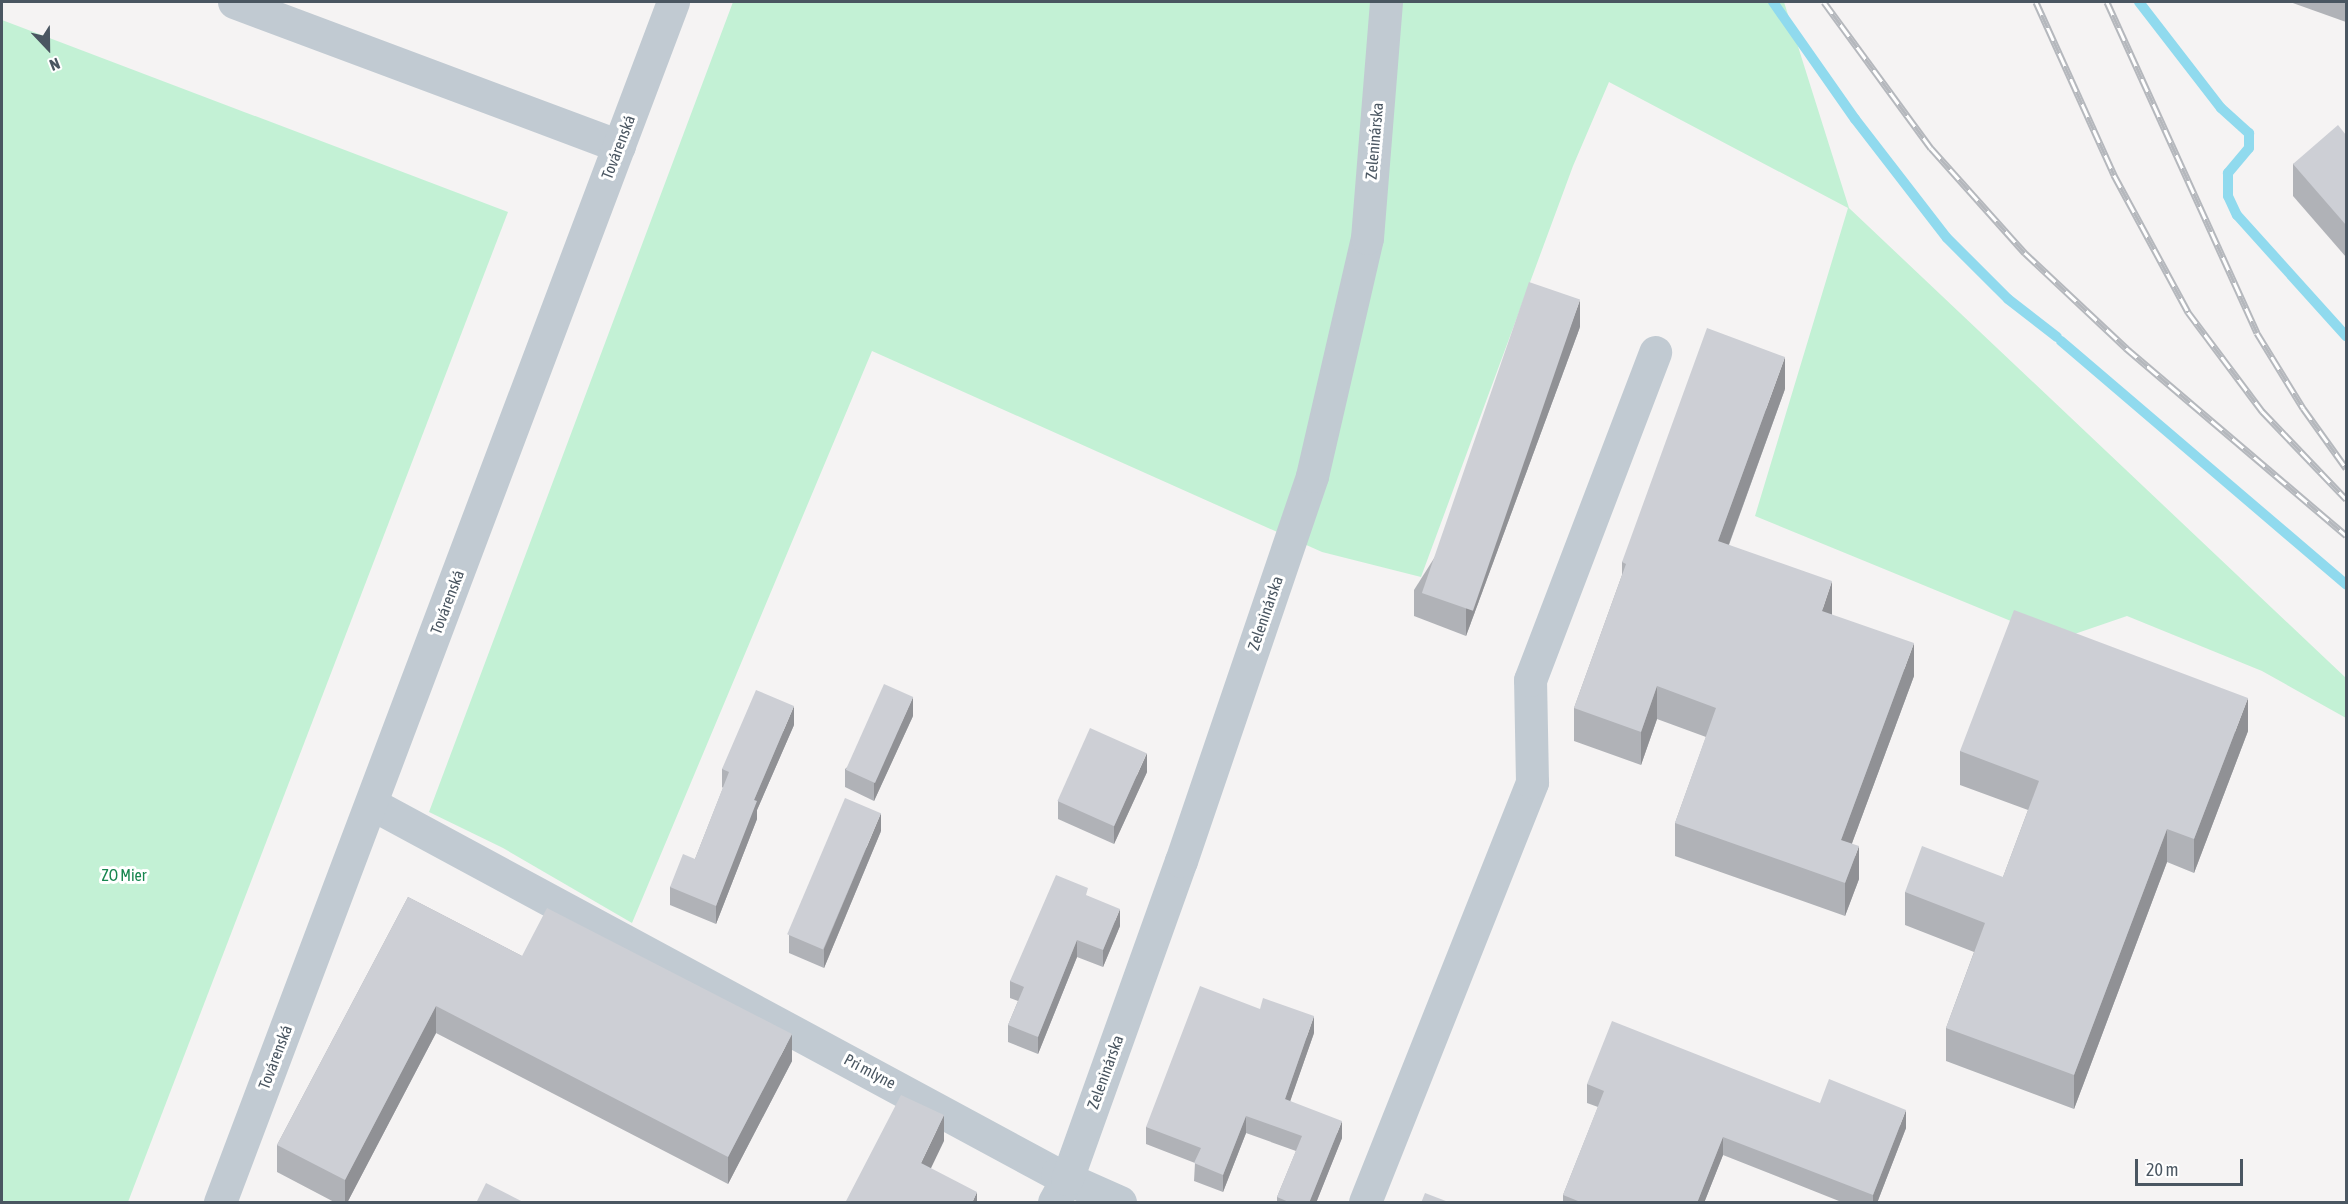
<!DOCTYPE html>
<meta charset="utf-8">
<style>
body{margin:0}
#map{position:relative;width:2348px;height:1204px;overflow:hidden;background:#f5f3f3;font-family:"Asap Condensed",sans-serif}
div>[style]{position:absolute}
.green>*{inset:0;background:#c3f1d5}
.stream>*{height:10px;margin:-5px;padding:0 5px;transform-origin:5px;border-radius:5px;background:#90daee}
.minor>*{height:33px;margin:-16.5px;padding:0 16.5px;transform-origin:16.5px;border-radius:16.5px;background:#c1cad2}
.rail>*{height:7px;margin-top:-3.5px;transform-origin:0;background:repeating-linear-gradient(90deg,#fff 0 14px,#b5b8bd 0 28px);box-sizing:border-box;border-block:2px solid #b5b8bd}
.wall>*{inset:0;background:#b0b2b7}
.shaded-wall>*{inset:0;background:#909195}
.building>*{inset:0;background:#cdcfd5;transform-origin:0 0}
span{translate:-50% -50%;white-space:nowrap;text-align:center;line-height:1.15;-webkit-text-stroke:6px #fff;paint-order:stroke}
.street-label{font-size:16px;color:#4a5661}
.park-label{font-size:16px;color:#17864f}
.frame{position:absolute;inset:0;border:3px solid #4a5661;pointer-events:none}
.north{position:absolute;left:18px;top:18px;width:60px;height:60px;-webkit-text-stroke:4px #fff;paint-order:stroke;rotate:158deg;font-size:16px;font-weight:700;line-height:24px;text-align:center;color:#4a5661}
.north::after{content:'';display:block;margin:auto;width:21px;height:27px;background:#4a5661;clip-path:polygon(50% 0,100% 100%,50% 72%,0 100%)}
.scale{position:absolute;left:2135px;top:1159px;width:108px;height:27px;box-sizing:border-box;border:3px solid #4a5661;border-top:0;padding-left:8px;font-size:18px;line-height:21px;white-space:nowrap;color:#4a5661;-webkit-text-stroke:4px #fff;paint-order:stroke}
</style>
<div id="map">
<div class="green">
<div style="clip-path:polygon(733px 2px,1784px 2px,1849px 208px,2346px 678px,2346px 718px,2262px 671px,2127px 616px,2057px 640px,1755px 516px,1848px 208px,1609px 82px,1573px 166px,1421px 577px,1322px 552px,872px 351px,632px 923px,503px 848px,429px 812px)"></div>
<div style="clip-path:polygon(2px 20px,508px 212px,128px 1202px,2px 1202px)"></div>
</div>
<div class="stream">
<div style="left:1773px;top:2px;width:143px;rotate:55deg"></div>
<div style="left:1855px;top:119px;width:150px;rotate:52.3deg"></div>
<div style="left:1947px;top:238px;width:86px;rotate:45deg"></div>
<div style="left:2008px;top:299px;width:62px;rotate:37.8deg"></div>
<div style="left:2139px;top:2px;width:134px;rotate:52.3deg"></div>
<div style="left:2221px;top:108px;width:38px;rotate:42deg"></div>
<div style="left:2249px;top:133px;width:15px;rotate:90deg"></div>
<div style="left:2249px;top:148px;width:33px;rotate:130deg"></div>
<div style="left:2228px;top:173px;width:23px;rotate:90deg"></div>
<div style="left:2228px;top:196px;width:21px;rotate:65deg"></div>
<div style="left:2237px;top:215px;width:163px;rotate:48deg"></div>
<div style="left:2061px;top:341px;width:375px;rotate:40.5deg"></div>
</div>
<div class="minor">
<div style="left:234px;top:2px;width:411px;rotate:20.5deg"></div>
<div style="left:372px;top:804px;width:779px;rotate:28.38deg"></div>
<div style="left:1057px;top:1174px;width:69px;rotate:24deg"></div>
<div style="left:220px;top:1202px;width:1283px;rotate:-69.32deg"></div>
<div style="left:1054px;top:1202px;width:26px;rotate:-61deg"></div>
<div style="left:1067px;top:1179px;width:338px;rotate:-70.3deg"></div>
<div style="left:1181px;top:861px;width:407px;rotate:-71.2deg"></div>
<div style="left:1312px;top:476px;width:244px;rotate:-77deg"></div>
<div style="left:1367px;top:238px;width:237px;rotate:-85.4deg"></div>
<div style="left:1365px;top:1202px;width:452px;rotate:-68.3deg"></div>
<div style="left:1532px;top:782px;width:102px;rotate:-91.1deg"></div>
<div style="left:1530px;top:680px;width:351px;rotate:-69.1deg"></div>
</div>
<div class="rail">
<div style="left:1824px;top:2px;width:181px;rotate:53.8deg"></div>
<div style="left:1931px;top:148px;width:141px;rotate:48.2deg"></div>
<div style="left:2025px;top:253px;width:139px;rotate:43.2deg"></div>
<div style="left:2126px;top:348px;width:289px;rotate:40.4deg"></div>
<div style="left:2036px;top:2px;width:190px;rotate:65.7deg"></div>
<div style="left:2114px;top:175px;width:156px;rotate:61.6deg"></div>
<div style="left:2188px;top:312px;width:124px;rotate:53.2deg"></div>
<div style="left:2262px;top:411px;width:122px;rotate:46.3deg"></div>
<div style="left:2107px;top:2px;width:363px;rotate:65.6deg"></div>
<div style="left:2257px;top:333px;width:88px;rotate:58.5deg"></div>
<div style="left:2303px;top:408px;width:74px;rotate:54.4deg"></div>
</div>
<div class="wall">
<div style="clip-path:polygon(2290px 2px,2346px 2px,2346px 22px)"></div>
<div style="clip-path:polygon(2346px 135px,2346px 257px,2293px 196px,2293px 164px)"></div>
<div style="clip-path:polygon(1580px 327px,1466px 636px,1414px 616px,1414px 590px)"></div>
<div style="clip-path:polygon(1785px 389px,1729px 545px,1832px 615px,1914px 676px,1852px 843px,1859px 879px,1845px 916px,1675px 856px,1675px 823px,1706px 737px,1657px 719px,1641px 765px,1574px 741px,1574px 708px,1622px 575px,1622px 562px)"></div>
<div style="clip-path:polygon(913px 716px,874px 801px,845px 787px,845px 769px)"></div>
<div style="clip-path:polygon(794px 725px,757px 810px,757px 819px,716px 924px,670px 905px,670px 887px,695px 859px,723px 788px,722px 787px,722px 769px)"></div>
<div style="clip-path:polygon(2248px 731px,2194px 873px,2167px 862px,2074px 1109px,1946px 1061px,1946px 1028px,1974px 952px,1905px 925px,1905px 892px,2003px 877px,2028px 810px,1960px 785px,1960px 751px)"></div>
<div style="clip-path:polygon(1147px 772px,1114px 844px,1058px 819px,1058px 801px)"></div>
<div style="clip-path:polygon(881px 831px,824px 968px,789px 953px,789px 935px)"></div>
<div style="clip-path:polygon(1088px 896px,1120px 926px,1103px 967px,1077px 957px,1038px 1054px,1008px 1042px,1008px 1025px,1018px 1001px,1010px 998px,1010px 981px)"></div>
<div style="clip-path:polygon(408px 897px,522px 956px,792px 1061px,728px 1184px,436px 1033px,347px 1203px,336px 1203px,277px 1172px,277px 1145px)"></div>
<div style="clip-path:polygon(1314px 1033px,1290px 1101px,1342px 1138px,1316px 1203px,1277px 1203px,1277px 1197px,1296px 1151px,1246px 1133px,1223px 1192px,1194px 1181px,1195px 1163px,1146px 1144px,1146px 1127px)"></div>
<div style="clip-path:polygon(1587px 1084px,1820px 1103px,1906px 1128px,1877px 1203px,1844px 1203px,1723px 1155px,1704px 1203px,1563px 1203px,1563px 1195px,1598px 1107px,1587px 1103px)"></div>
</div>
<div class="shaded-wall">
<div style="clip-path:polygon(1580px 300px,1580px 327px,1466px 636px,1466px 609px)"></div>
<div style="clip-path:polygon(1785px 357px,1785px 389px,1718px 574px,1718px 541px)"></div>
<div style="clip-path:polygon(1832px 581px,1832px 614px,1822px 644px,1822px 611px)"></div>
<div style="clip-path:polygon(1914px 643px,1914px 676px,1841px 873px,1841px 840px)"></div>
<div style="clip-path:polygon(1657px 686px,1657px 719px,1641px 765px,1641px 732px)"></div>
<div style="clip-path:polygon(913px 697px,913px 716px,874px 801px,874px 783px)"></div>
<div style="clip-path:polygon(2248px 698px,2248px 731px,2194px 873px,2194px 839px)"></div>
<div style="clip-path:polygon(794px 706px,794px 725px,757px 810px,757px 819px,716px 924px,716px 906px,754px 800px)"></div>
<div style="clip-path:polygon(1147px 753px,1147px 772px,1114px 844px,1114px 826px)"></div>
<div style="clip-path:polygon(881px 813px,881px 831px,824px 968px,824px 949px)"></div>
<div style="clip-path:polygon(2167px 829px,2167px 862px,2074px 1109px,2074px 1075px)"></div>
<div style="clip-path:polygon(1859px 846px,1859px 879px,1845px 916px,1845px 883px)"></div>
<div style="clip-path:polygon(1120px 909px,1120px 926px,1103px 967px,1103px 950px)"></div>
<div style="clip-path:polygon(1077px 940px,1077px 957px,1038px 1054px,1038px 1037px)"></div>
<div style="clip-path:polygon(436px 1006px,436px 1033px,347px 1203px,345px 1203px,345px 1180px)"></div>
<div style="clip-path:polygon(1314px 1016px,1314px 1033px,1285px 1116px,1285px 1099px)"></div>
<div style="clip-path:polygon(792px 1034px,792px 1061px,728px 1184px,728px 1157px)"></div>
<div style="clip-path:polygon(1906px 1110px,1906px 1128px,1877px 1203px,1873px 1203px,1873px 1195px)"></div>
<div style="clip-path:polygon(944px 1115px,944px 1141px,921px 1189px,921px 1163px)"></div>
<div style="clip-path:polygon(1246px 1116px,1246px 1133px,1223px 1192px,1223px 1175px)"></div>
<div style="clip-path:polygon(1342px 1121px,1342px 1138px,1316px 1203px,1309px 1203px)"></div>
<div style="clip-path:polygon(1723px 1137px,1723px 1155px,1704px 1203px,1697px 1203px)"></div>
<div style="clip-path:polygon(977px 1192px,977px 1203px,972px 1203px)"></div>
</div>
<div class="building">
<div style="clip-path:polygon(2338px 125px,2346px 135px,2346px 225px,2293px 164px)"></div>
<div style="left:1529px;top:282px;width:54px;height:329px;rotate:19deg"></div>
<div style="clip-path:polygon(1707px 328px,1785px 357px,1718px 541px,1832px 581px,1822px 611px,1914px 643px,1841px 840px,1859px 846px,1845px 883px,1675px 823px,1716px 708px,1657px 686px,1641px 732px,1574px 708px,1626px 564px,1622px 562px)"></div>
<div style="clip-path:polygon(2014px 610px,2248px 698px,2194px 839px,2167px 829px,2074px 1075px,1946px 1028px,1985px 923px,1905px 892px,1922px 846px,2003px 877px,2039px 781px,1960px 751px)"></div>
<div style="left:884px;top:684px;width:32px;height:94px;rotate:24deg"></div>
<div style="clip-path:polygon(756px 690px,794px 706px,754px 800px,757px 801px,716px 906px,670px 887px,683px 854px,695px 859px,729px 772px,722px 769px)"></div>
<div style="left:1090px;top:728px;width:62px;height:80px;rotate:24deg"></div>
<div style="left:845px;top:798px;width:39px;height:148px;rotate:23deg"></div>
<div style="clip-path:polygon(1056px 875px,1088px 888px,1086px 895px,1120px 909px,1103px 950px,1077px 940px,1038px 1037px,1008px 1025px,1024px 987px,1010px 981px)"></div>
<div style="clip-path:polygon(408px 897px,522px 956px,547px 908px,792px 1034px,728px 1157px,436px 1006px,345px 1180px,277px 1145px)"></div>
<div style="clip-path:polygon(1200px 986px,1260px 1009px,1263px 998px,1314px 1016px,1285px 1099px,1342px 1121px,1309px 1203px,1291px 1203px,1277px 1197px,1302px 1136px,1246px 1116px,1223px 1175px,1194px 1163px,1201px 1148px,1146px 1127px)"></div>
<div style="clip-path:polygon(1612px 1021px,1820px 1103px,1829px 1079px,1906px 1110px,1873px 1195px,1723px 1137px,1697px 1203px,1583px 1203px,1563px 1195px,1604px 1091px,1587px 1084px)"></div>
<div style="clip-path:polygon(901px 1095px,944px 1115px,921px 1163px,977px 1192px,972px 1203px,845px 1203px)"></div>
<div style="clip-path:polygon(486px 1183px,525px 1203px,476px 1203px)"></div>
<div style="clip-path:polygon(1425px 1193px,1451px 1203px,1421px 1203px)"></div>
</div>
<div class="street-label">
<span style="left:1374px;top:141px;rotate:-85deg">Zeleninárska</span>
<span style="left:618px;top:147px;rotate:-69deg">Továrenská</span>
<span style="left:447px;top:602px;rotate:-69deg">Továrenská</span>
<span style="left:1265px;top:613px;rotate:-71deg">Zeleninárska</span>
<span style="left:275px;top:1057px;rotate:-69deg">Továrenská</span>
<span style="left:870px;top:1071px;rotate:28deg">Pri mlyne</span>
<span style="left:1105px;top:1072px;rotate:-70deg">Zeleninárska</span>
</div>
<div class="park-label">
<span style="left:124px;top:875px">ZO Mier</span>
</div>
<div class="frame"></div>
<div class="north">N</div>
<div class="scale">20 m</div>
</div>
